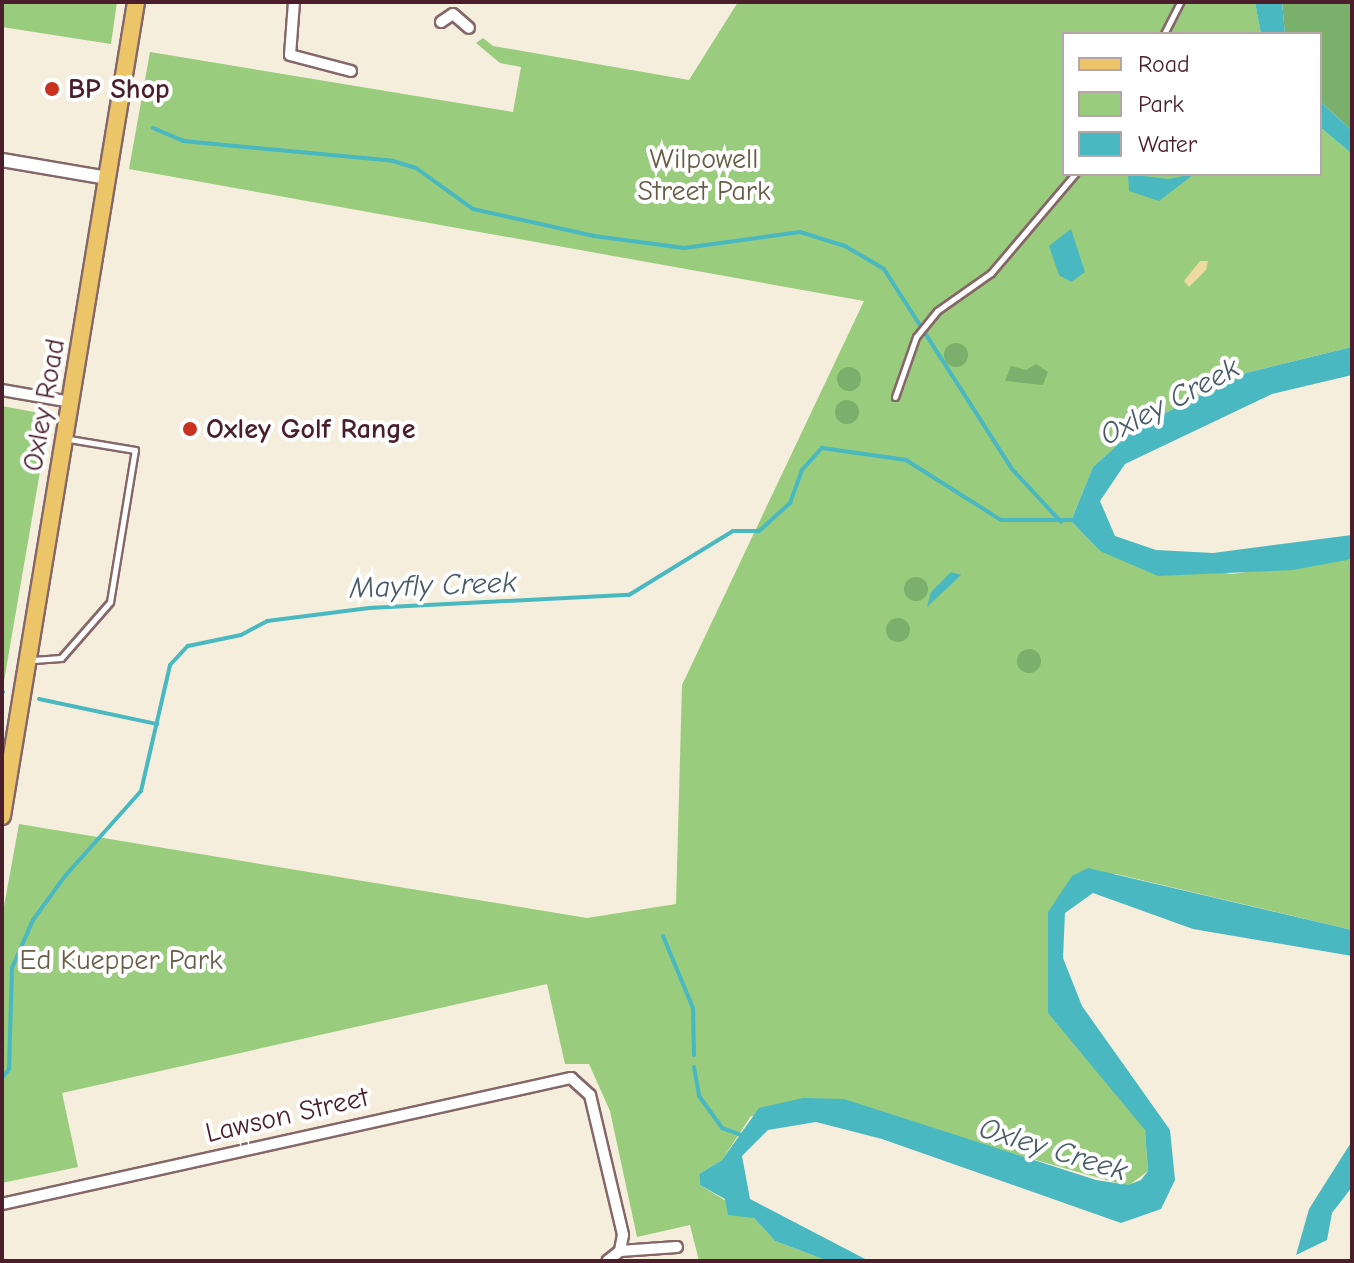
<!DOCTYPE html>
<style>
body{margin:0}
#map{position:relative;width:1354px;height:1263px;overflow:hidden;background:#f5eedc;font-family:"Comic Neue",sans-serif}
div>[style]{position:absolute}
.green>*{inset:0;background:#99cc7c}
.forest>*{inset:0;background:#7ab06c}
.round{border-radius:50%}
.sand>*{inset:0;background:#eeda9e}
.water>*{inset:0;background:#49b8c0}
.stream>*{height:4px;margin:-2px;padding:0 2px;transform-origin:2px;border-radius:2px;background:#49b8c0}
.roads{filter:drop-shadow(2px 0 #866769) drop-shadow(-2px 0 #866769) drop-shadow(0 2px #866769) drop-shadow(0 -2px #866769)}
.service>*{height:5px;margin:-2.5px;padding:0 2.5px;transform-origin:2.5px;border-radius:2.5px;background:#fff}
.minor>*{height:10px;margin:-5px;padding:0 5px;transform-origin:5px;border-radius:5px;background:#fff}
.tertiary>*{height:12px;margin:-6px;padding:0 6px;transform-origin:6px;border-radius:6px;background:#fff}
.primary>*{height:16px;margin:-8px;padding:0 8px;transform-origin:8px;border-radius:8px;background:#edc569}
.dots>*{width:22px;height:22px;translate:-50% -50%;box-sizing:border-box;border:4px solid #fff;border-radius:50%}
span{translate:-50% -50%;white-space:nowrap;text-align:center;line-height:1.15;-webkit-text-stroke:8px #fff;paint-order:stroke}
.poi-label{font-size:28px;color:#4a1f2b;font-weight:700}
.left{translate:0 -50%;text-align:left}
.park-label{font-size:28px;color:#665c47}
.street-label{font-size:28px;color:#4a1f2b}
.water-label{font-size:30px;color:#4a5c67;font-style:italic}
.frame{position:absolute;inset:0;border:4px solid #4a1f2b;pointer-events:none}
.legend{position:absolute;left:1062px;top:32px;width:260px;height:144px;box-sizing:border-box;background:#fff;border:2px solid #b7a5aa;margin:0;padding:10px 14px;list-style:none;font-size:24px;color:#4a1f2b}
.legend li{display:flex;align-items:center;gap:16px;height:40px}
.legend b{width:40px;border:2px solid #b7a5aa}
</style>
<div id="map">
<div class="green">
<div style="clip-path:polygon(2px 2px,117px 2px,111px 44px,2px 27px)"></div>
<div style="clip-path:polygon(738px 2px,1255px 2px,1261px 34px,1064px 34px,1064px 174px,1320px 174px,1320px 127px,1352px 154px,1352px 347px,1246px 373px,1137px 427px,1093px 467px,1071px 521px,1100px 551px,1231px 574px,1352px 559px,1352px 930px,1116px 874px,1072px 876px,1048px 976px,1048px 1013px,1126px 1099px,1145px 1130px,1148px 1171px,1128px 1186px,926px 1129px,751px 1116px,722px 1160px,699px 1174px,700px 1185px,754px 1218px,775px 1241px,828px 1261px,699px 1261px,690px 1225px,637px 1237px,610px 1111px,589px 1064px,565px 1064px,547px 984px,62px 1093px,78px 1167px,2px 1183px,2px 917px,19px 824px,587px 918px,676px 904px,682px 685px,864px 301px,129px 169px,150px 52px,513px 112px,521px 67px,500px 63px,476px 43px,483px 38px,493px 46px,689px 80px)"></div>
<div style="clip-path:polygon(2px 406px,34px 412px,48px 425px,2px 693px)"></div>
</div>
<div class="forest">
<div style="clip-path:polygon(1282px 2px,1352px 2px,1352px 131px,1320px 101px,1320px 34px,1285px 34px)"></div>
<div class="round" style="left:944px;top:343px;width:24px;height:24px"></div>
<div style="clip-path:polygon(1036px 364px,1048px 372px,1043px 385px,1005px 381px,1011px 366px,1026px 370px)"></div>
<div class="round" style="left:837px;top:367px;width:24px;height:24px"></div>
<div class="round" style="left:835px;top:400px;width:24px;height:24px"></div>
<div class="round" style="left:904px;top:577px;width:24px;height:24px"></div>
<div class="round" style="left:886px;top:618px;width:24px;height:24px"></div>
<div class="round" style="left:1017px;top:649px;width:24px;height:24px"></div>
</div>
<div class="sand">
<div style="clip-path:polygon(1200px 261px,1208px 261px,1206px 270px,1189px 287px,1184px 281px)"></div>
</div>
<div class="water">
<div style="clip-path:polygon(1255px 2px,1282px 2px,1285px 34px,1261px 34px)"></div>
<div style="clip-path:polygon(1320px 101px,1352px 131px,1352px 154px,1320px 127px)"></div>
<div style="clip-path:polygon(1128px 174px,1168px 179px,1194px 174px,1159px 201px,1129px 191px)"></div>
<div style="clip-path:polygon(1071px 229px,1085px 272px,1071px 282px,1059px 275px,1049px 246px)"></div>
<div style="clip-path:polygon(1352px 347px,1352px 375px,1272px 394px,1125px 464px,1100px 501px,1115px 536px,1156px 550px,1213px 553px,1352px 535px,1352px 559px,1293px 570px,1158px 576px,1100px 551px,1071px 521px,1093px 467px,1137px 427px,1246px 373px)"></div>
<div style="clip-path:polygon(951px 572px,961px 575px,927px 607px,931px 592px)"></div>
<div style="clip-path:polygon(1088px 868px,1352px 930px,1352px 956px,1193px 929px,1093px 893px,1065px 913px,1063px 958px,1082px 1006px,1170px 1130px,1175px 1180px,1161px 1209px,1121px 1223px,882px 1139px,816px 1122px,768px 1130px,742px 1156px,750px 1199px,869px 1261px,828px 1261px,775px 1241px,754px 1218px,728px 1215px,725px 1199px,700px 1185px,699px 1174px,722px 1160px,759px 1108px,803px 1098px,844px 1099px,1096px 1180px,1128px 1185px,1141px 1180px,1148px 1171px,1145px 1130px,1048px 1013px,1048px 912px,1072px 876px)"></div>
<div style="clip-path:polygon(1352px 1141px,1352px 1187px,1332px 1213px,1327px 1240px,1296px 1255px,1309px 1209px)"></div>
</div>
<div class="stream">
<div style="left:153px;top:128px;width:33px;rotate:23deg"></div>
<div style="left:183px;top:141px;width:211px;rotate:5.4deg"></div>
<div style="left:393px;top:161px;width:24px;rotate:17deg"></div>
<div style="left:416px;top:168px;width:70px;rotate:35.7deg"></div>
<div style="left:473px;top:209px;width:124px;rotate:12.6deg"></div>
<div style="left:594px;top:236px;width:91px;rotate:7.6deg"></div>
<div style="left:684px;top:248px;width:117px;rotate:-7.9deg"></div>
<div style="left:800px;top:232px;width:47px;rotate:17.3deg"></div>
<div style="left:845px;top:246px;width:45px;rotate:30.5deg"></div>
<div style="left:884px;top:269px;width:237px;rotate:57.4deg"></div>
<div style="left:1012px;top:469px;width:72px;rotate:47.2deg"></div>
<div style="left:2px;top:692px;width:1px"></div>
<div style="left:39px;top:699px;width:121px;rotate:12deg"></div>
<div style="left:663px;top:936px;width:78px;rotate:67.4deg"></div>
<div style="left:693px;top:1008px;width:47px;rotate:88.8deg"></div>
<div style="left:694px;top:1067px;width:29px;rotate:80deg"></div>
<div style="left:699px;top:1096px;width:39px;rotate:54deg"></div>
<div style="left:722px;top:1128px;width:20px;rotate:20deg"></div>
<div style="left:2px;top:1078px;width:11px;rotate:-52deg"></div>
<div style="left:9px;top:1069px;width:101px;rotate:-88.3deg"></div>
<div style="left:12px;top:968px;width:52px;rotate:-66.4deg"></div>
<div style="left:33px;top:920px;width:54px;rotate:-54deg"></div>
<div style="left:65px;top:876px;width:114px;rotate:-48.2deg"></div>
<div style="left:141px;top:791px;width:129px;rotate:-77deg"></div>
<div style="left:170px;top:665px;width:26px;rotate:-47deg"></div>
<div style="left:188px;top:646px;width:54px;rotate:-11.7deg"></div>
<div style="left:241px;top:635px;width:30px;rotate:-28deg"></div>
<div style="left:267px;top:621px;width:103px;rotate:-7.3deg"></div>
<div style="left:369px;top:608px;width:260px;rotate:-2.9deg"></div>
<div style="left:629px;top:595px;width:122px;rotate:-31.6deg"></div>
<div style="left:733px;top:531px;width:26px"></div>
<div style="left:759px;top:531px;width:42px;rotate:-42.1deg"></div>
<div style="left:790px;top:503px;width:35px;rotate:-70deg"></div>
<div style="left:802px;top:470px;width:30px;rotate:-48deg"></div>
<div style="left:822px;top:448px;width:85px;rotate:8.1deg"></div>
<div style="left:906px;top:460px;width:112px;rotate:32.3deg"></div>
<div style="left:1001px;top:520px;width:74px"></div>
</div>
<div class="roads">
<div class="service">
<div style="left:1164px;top:34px;width:36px;rotate:-63deg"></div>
<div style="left:895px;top:397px;width:64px;rotate:-70.7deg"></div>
<div style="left:916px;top:337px;width:33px;rotate:-51deg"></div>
<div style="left:937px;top:311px;width:66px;rotate:-35.1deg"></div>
<div style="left:991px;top:273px;width:130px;rotate:-49.7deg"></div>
<div style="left:33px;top:660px;width:28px;rotate:-4deg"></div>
<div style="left:61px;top:658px;width:74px;rotate:-48.8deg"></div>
<div style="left:110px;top:602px;width:154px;rotate:-80.7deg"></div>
<div style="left:135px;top:450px;width:67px;rotate:-170.5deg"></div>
</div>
<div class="minor">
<div style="left:294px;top:2px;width:53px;rotate:94.3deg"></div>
<div style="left:290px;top:55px;width:63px;rotate:14.7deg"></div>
<div style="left:441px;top:22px;width:14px;rotate:-34deg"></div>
<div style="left:453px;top:14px;width:21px;rotate:41deg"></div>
<div style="left:2px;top:390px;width:70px;rotate:9.9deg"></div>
<div style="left:2px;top:1204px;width:583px;rotate:-12.49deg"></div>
<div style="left:571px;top:1078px;width:25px;rotate:42deg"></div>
<div style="left:590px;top:1095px;width:144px;rotate:76.7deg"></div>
<div style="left:623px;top:1235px;width:16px;rotate:101deg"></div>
<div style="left:620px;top:1251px;width:16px;rotate:142deg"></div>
<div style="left:620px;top:1251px;width:57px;rotate:-4deg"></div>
</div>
<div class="tertiary">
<div style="left:2px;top:160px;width:107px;rotate:9.7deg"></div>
</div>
<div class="primary">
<div style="left:2px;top:816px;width:825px;rotate:-80.65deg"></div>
</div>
</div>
<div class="dots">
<div style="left:52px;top:89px;background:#c8321e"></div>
<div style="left:190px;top:429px;background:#c8321e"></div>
</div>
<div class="poi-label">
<span class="left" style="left:68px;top:89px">BP Shop</span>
<span class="left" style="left:206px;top:429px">Oxley Golf Range</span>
</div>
<div class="park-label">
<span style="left:704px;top:175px">Wilpowell<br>Street Park</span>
<span style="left:121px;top:960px">Ed Kuepper Park</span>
</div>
<div class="street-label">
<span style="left:44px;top:405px;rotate:-80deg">Oxley Road</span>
<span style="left:287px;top:1115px;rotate:-13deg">Lawson Street</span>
</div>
<div class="water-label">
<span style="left:1170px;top:402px;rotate:-28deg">Oxley Creek</span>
<span style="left:433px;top:586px;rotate:-2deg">Mayfly Creek</span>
<span style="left:1053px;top:1150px;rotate:17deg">Oxley Creek</span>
</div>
<div class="frame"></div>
<ul class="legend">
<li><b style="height:10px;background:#edc569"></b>Road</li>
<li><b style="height:22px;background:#99cc7c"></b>Park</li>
<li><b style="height:22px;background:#49b8c0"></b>Water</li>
</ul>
</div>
